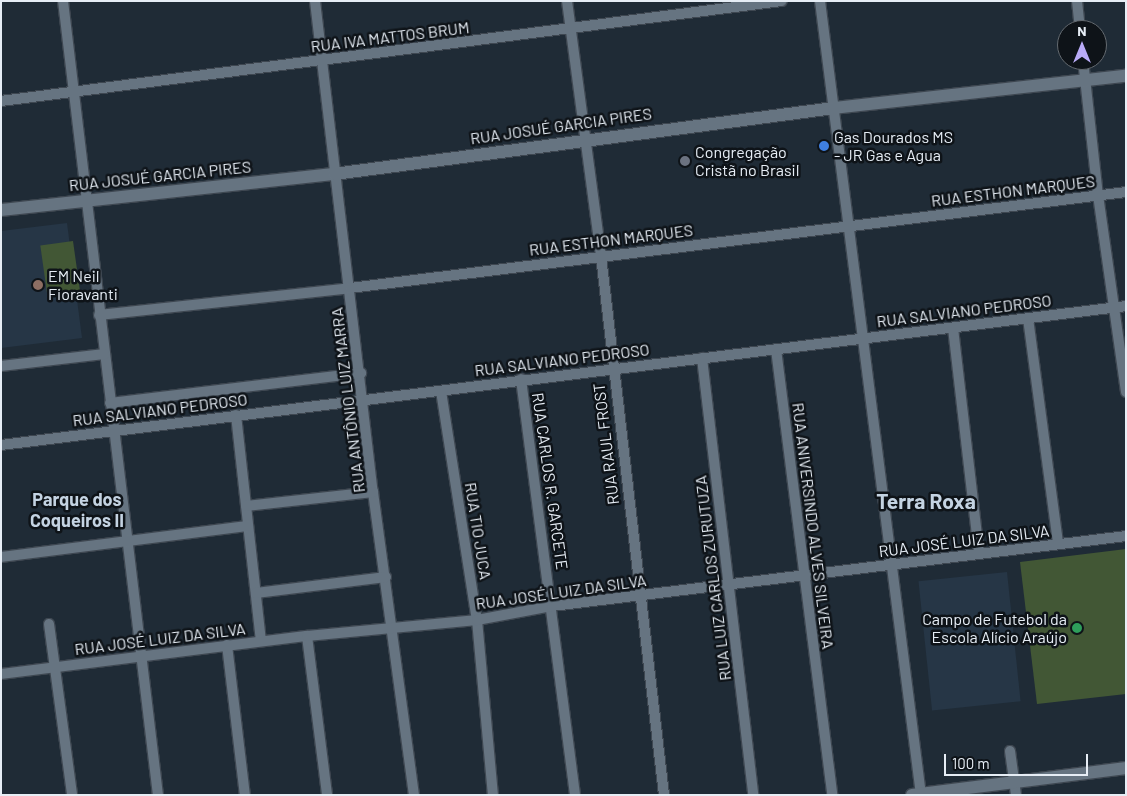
<!DOCTYPE html>
<meta charset="utf-8">
<style>
body{margin:0}
#map{position:relative;width:1127px;height:796px;overflow:hidden;background:#1f2b36;font-family:Barlow,sans-serif}
div>[style]{position:absolute}
.built>*{inset:0;background:#263646;transform-origin:0 0}
.green>*{inset:0;background:#425735;transform-origin:0 0}
.roads{filter:drop-shadow(1px 0 #3e4751) drop-shadow(-1px 0 #3e4751) drop-shadow(0 1px #3e4751) drop-shadow(0 -1px #3e4751)}
.minor>*{height:10px;margin:-5px;padding:0 5px;transform-origin:5px;border-radius:5px;background:#667481}
.tertiary>*{height:12px;margin:-6px;padding:0 6px;transform-origin:6px;border-radius:6px;background:#667481}
.dots>*{width:14px;height:14px;translate:-50% -50%;box-sizing:border-box;border:2px solid #0e1318;border-radius:50%}
span{translate:-50% -50%;white-space:nowrap;text-align:center;line-height:1.15;-webkit-text-stroke:5px #0e1318;paint-order:stroke}
.street-label{font-size:16px;color:#e6edf5}
.poi-label{font-size:16px;color:#e6edf5}
.left{translate:0 -50%;text-align:left}
.right{translate:-100% -50%;text-align:right}
.neighbourhood-label{font-size:18px;color:#c4d3e2;font-weight:700}
.district-label{font-size:21px;color:#c4d3e2;font-weight:700}
.frame{position:absolute;inset:0;border:2px solid #e6edf5;pointer-events:none}
.north{position:absolute;left:1057px;top:20px;width:50px;height:50px;box-sizing:border-box;background:#0e1318;border:1px solid #646a70;border-radius:50%;rotate:0deg;font-size:14px;font-weight:700;line-height:20px;text-align:center;color:#e6edf5}
.north::after{content:'';display:block;margin:auto;width:18px;height:22px;background:#b9abf7;clip-path:polygon(50% 0,100% 100%,50% 72%,0 100%)}
.scale{position:absolute;left:944px;top:754px;width:144px;height:22px;box-sizing:border-box;border:2px solid #e6edf5;border-top:0;padding-left:6px;font-size:15px;line-height:18px;white-space:nowrap;color:#e6edf5;-webkit-text-stroke:4px #0e1318;paint-order:stroke}
</style>
<div id="map">
<div class="built">
<div style="clip-path:polygon(67px 223px,82px 338px,1px 348px,1px 231px)"></div>
<div style="left:1007px;top:572px;width:130px;height:89px;rotate:84deg"></div>
</div>
<div class="green">
<div style="left:73px;top:241px;width:52px;height:33px;rotate:82deg"></div>
<div style="clip-path:polygon(1126px 549px,1126px 694px,1037px 704px,1020px 562px)"></div>
</div>
<div class="roads">
<div class="minor">
<div style="left:63px;top:1px;width:800px;rotate:83.18deg"></div>
<div style="left:315px;top:1px;width:494px;rotate:83.3deg"></div>
<div style="left:373px;top:492px;width:306px;rotate:82.3deg"></div>
<div style="left:567px;top:1px;width:257px;rotate:82.4deg"></div>
<div style="left:601px;top:256px;width:543px;rotate:83.33deg"></div>
<div style="left:820px;top:1px;width:800px;rotate:82.75deg"></div>
<div style="left:1077px;top:1px;width:29px;rotate:84deg"></div>
<div style="left:1083px;top:60px;width:136px;rotate:83.7deg"></div>
<div style="left:1098px;top:195px;width:199px;rotate:81.9deg"></div>
<div style="left:1px;top:101px;width:787px;rotate:-7.3deg"></div>
<div style="left:99px;top:315px;width:252px;rotate:-6.1deg"></div>
<div style="left:350px;top:288px;width:782px;rotate:-7.05deg"></div>
<div style="left:1028px;top:318px;width:228px;rotate:82.4deg"></div>
<div style="left:953px;top:328px;width:227px;rotate:83.4deg"></div>
<div style="left:776px;top:349px;width:450px;rotate:82.8deg"></div>
<div style="left:702px;top:358px;width:440px;rotate:83.3deg"></div>
<div style="left:1px;top:366px;width:104px;rotate:-6.6deg"></div>
<div style="left:521px;top:379px;width:419px;rotate:82.6deg"></div>
<div style="left:441px;top:391px;width:232px;rotate:81.1deg"></div>
<div style="left:477px;top:620px;width:176px;rotate:84.8deg"></div>
<div style="left:110px;top:403px;width:253px;rotate:-6.8deg"></div>
<div style="left:236px;top:415px;width:227px;rotate:83.7deg"></div>
<div style="left:1px;top:445px;width:1134px;rotate:-7.04deg"></div>
<div style="left:246px;top:506px;width:128px;rotate:-6.3deg"></div>
<div style="left:1px;top:557px;width:249px;rotate:-7.2deg"></div>
<div style="left:256px;top:593px;width:131px;rotate:-7deg"></div>
<div style="left:49px;top:624px;width:173px;rotate:82.3deg"></div>
<div style="left:307px;top:636px;width:160px;rotate:82.8deg"></div>
<div style="left:227px;top:645px;width:151px;rotate:83.2deg"></div>
<div style="left:1px;top:674px;width:308px;rotate:-7.1deg"></div>
<div style="left:307px;top:636px;width:171px;rotate:-5.4deg"></div>
<div style="left:477px;top:620px;width:76px;rotate:-10.6deg"></div>
<div style="left:552px;top:606px;width:578px;rotate:-6.95deg"></div>
<div style="left:1010px;top:751px;width:44px;rotate:82.2deg"></div>
</div>
<div class="tertiary">
<div style="left:1px;top:210px;width:335px;rotate:-6.2deg"></div>
<div style="left:334px;top:174px;width:504px;rotate:-7.52deg"></div>
<div style="left:834px;top:108px;width:294px;rotate:-6.3deg"></div>
<div style="left:912px;top:795px;width:216px;rotate:-7.2deg"></div>
</div>
</div>
<div class="dots">
<div style="left:824px;top:146px;background:#3f7fe0"></div>
<div style="left:685px;top:161px;background:#6b7280"></div>
<div style="left:38px;top:285px;background:#8d6e63"></div>
<div style="left:1077px;top:628px;background:#2e9e5b"></div>
</div>
<div class="street-label">
<span style="left:390px;top:37px;rotate:-7deg">RUA IVA MATTOS BRUM</span>
<span style="left:561px;top:126px;rotate:-8deg">RUA JOSUÉ GARCIA PIRES</span>
<span style="left:160px;top:176px;rotate:-6deg">RUA JOSUÉ GARCIA PIRES</span>
<span style="left:1013px;top:191px;rotate:-7deg">RUA ESTHON MARQUES</span>
<span style="left:611px;top:240px;rotate:-7deg">RUA ESTHON MARQUES</span>
<span style="left:964px;top:311px;rotate:-7deg">RUA SALVIANO PEDROSO</span>
<span style="left:562px;top:360px;rotate:-7deg">RUA SALVIANO PEDROSO</span>
<span style="left:348px;top:400px;rotate:-97deg">RUA ANTÔNIO LUIZ MARRA</span>
<span style="left:160px;top:410px;rotate:-7deg">RUA SALVIANO PEDROSO</span>
<span style="left:606px;top:444px;rotate:-97deg">RUA RAUL FROST</span>
<span style="left:550px;top:481px;rotate:82deg">RUA CARLOS R. GARCETE</span>
<span style="left:813px;top:526px;rotate:83deg">RUA ANIVERSINDO ALVES SILVEIRA</span>
<span style="left:478px;top:531px;rotate:81deg">RUA TIO JUCA</span>
<span style="left:964px;top:541px;rotate:-7deg">RUA JOSÉ LUIZ DA SILVA</span>
<span style="left:713px;top:578px;rotate:-97deg">RUA LUIZ CARLOS ZURUTUZA</span>
<span style="left:561px;top:592px;rotate:-8deg">RUA JOSÉ LUIZ DA SILVA</span>
<span style="left:160px;top:639px;rotate:-7deg">RUA JOSÉ LUIZ DA SILVA</span>
</div>
<div class="poi-label">
<span class="left" style="left:834px;top:146px">Gas Dourados MS<br>- JR Gas e Agua</span>
<span class="left" style="left:695px;top:161px">Congregação<br>Cristã no Brasil</span>
<span class="left" style="left:48px;top:285px">EM Neil<br>Fioravanti</span>
<span class="right" style="left:1067px;top:628px">Campo de Futebol da<br>Escola Alício Araújo</span>
</div>
<div class="neighbourhood-label">
<span style="left:77px;top:510px">Parque dos<br>Coqueiros II</span>
</div>
<div class="district-label">
<span style="left:926px;top:501px">Terra Roxa</span>
</div>
<div class="frame"></div>
<div class="north">N</div>
<div class="scale">100 m</div>
</div>
